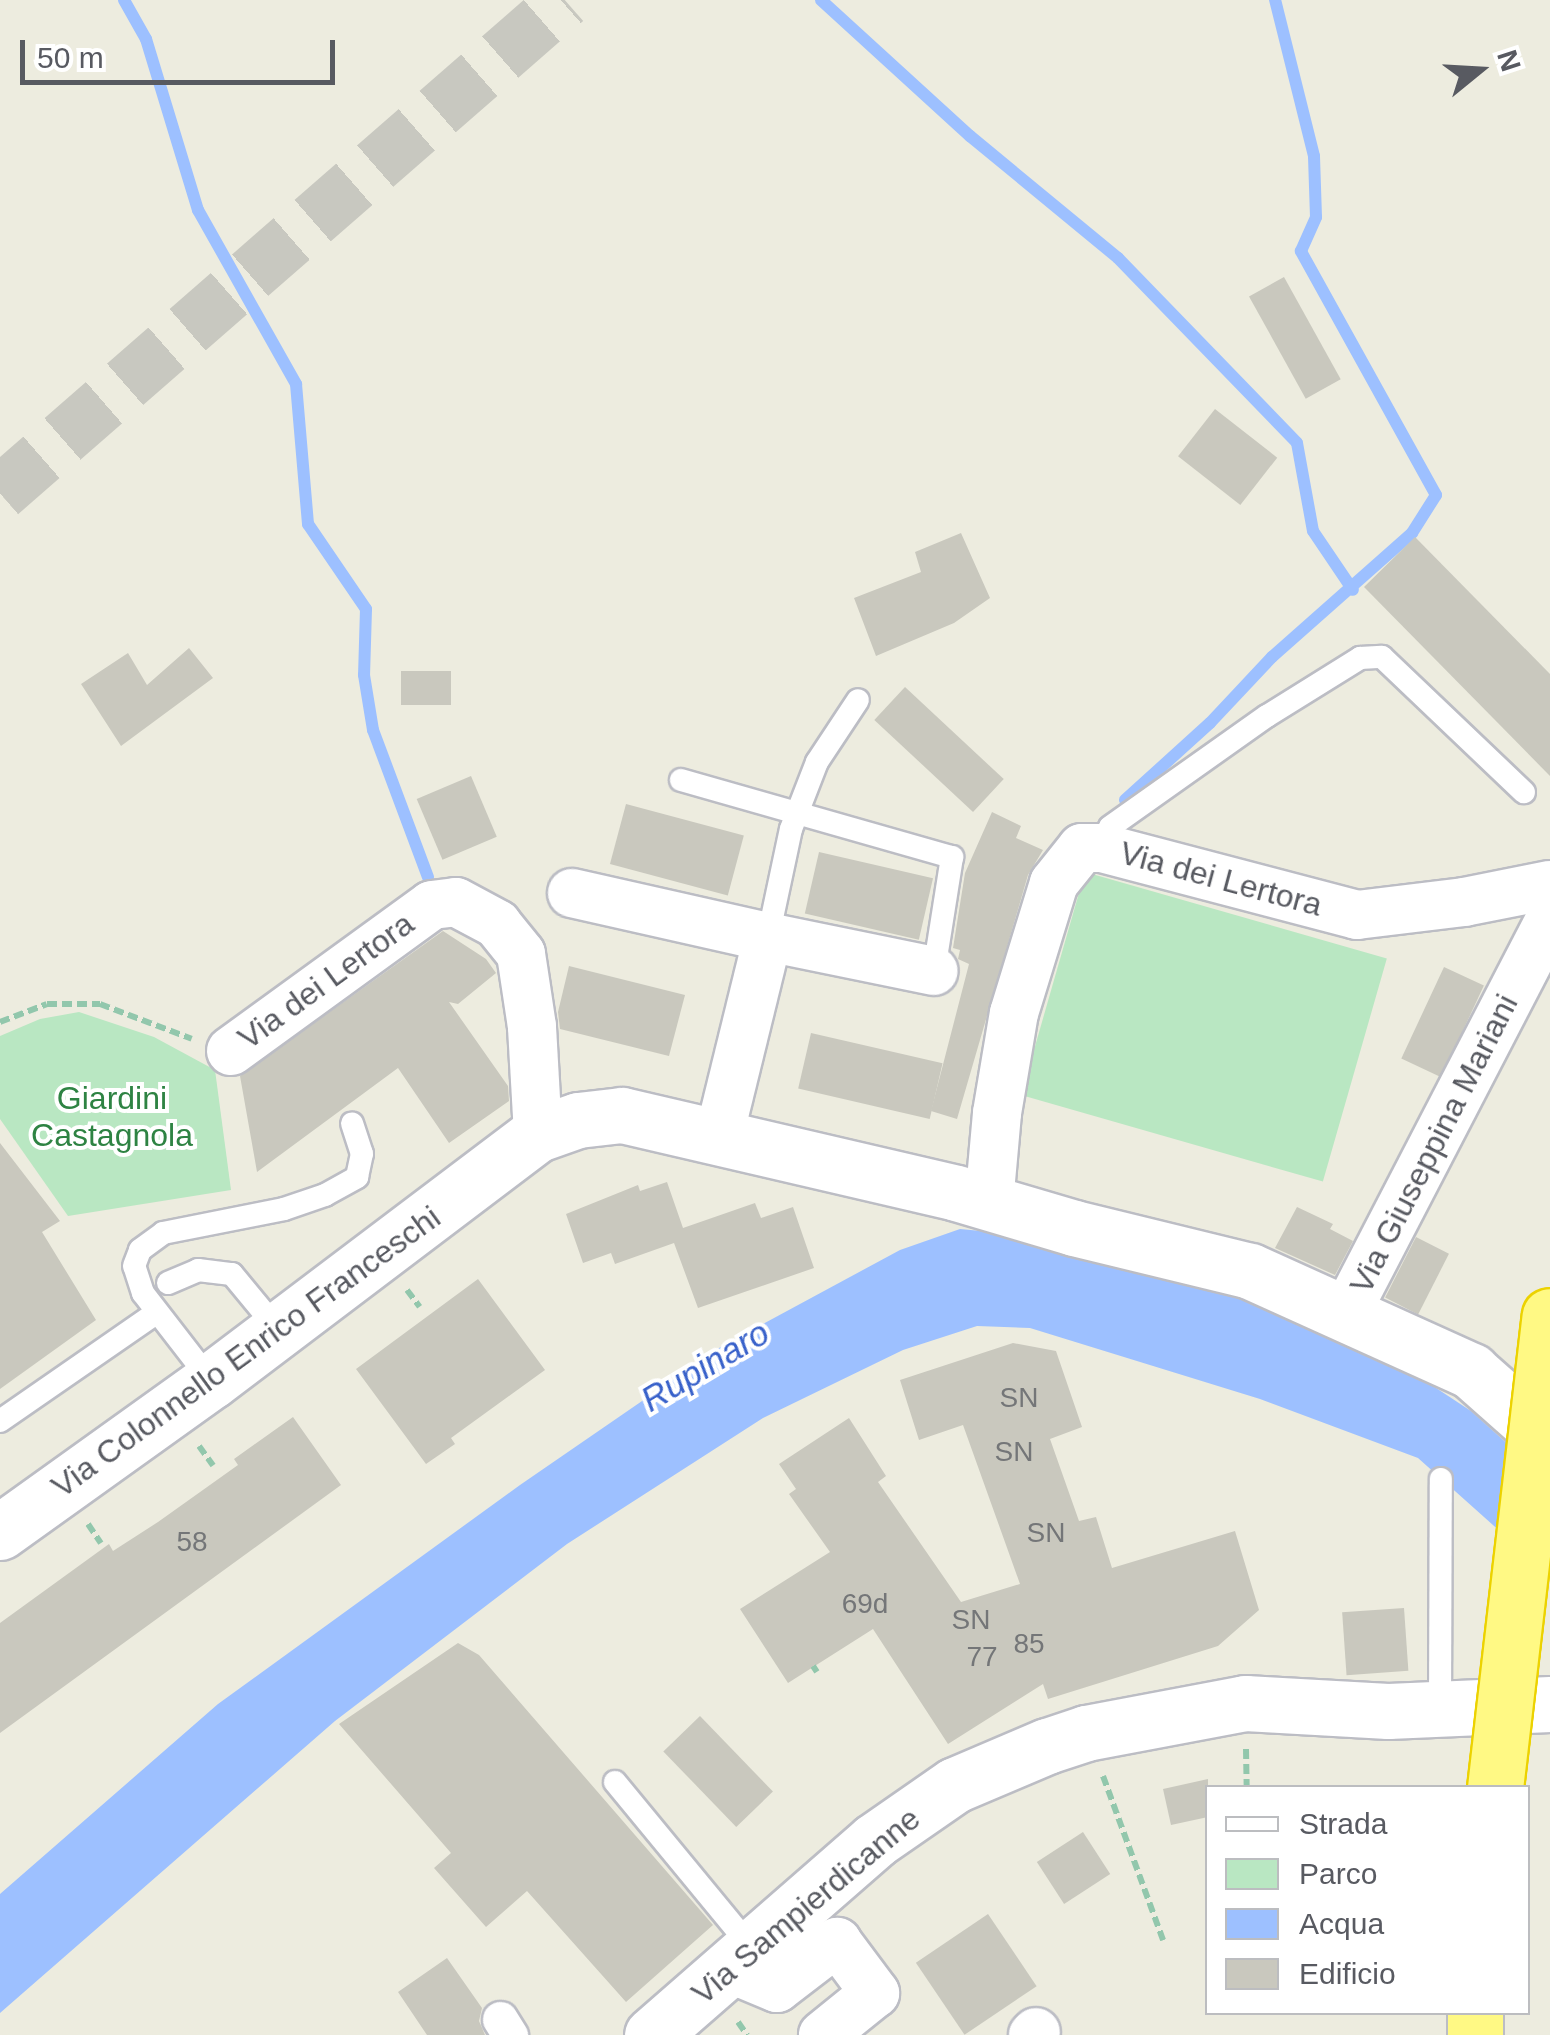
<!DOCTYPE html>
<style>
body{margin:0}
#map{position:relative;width:1550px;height:2035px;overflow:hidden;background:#edecdf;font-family:Arial,sans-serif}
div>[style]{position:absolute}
.green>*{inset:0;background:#b9e7c2;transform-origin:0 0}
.water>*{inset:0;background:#9dc0ff}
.stream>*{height:12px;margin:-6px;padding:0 6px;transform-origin:6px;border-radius:6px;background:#9dc0ff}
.building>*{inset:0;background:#c9c8be;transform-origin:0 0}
.motorway-tunnel>*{height:55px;margin-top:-27.5px;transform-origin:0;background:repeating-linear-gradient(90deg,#c8c8c0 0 55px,transparent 0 83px)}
.path>*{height:6px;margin-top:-3px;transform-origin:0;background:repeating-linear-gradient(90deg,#92c7ac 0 10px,transparent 0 15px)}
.roads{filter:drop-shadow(2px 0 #bcbdc4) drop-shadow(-2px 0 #bcbdc4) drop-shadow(0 2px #bcbdc4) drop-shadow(0 -2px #bcbdc4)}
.service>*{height:22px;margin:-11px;padding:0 11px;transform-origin:11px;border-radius:11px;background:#fff}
.pedestrian>*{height:35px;margin:-17.5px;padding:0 17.5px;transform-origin:17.5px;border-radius:17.5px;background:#fff}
.minor>*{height:48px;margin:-24px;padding:0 24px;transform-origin:24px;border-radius:24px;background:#fff}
.secondary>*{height:55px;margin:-27.5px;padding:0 27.5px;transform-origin:27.5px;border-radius:27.5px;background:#fff}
.motorway>*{height:55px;margin:-27.5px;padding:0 27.5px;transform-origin:27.5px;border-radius:27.5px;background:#fff984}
.bridges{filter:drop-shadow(2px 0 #ecd200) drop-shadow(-2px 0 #ecd200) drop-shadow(0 2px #ecd200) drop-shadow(0 -2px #ecd200)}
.motorway-bridge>*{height:55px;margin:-27.5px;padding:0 27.5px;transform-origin:27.5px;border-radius:27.5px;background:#fff984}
span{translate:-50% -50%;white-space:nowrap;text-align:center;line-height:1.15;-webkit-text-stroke:8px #fff;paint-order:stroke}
.number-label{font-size:28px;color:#747678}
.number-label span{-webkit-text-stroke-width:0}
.street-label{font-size:32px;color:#585a61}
.park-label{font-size:32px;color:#2e8343}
.water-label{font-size:35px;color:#3861ca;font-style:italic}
.legend{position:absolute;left:1205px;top:1785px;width:325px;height:230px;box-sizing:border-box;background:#fff;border:2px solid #bcbdc0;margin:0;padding:12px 18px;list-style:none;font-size:30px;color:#585a61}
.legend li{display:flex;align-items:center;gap:20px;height:50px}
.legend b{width:50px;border:2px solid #bcbdc0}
.north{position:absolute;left:1430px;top:20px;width:100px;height:100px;-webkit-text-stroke:8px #fff;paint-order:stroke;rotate:72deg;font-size:28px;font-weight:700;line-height:40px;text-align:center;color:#585a61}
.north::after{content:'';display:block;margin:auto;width:35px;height:45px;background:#585a61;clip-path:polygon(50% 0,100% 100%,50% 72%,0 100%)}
.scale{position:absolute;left:20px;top:40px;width:315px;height:45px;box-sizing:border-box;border:5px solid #585a61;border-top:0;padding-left:12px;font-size:30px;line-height:35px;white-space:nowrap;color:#585a61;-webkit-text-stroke:8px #fff;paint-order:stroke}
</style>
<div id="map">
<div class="green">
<div style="left:1085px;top:872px;width:314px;height:232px;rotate:16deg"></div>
<div style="clip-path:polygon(79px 1012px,154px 1037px,215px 1070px,231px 1190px,68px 1216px,0 1119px,0 1036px,40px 1019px)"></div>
</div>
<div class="water">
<div style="clip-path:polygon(960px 1229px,1013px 1234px,1173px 1273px,1290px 1313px,1395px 1361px,1471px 1411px,1550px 1482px,1550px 1576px,1418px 1458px,1260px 1399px,1030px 1328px,977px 1326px,903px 1350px,763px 1418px,567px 1544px,335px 1721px,0 2013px,0 1894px,218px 1704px,520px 1485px,722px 1346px,900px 1250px)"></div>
</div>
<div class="stream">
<div style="left:124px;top:0;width:45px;rotate:60.6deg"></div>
<div style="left:146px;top:39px;width:179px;rotate:73.1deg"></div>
<div style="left:198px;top:210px;width:200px;rotate:60.6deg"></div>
<div style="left:296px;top:384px;width:141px;rotate:85.1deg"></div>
<div style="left:308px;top:524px;width:103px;rotate:55.7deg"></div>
<div style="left:366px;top:609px;width:66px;rotate:91.7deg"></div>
<div style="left:364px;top:675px;width:56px;rotate:80.7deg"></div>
<div style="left:373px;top:730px;width:157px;rotate:69.5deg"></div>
<div style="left:821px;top:0;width:202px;rotate:42.4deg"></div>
<div style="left:970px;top:136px;width:192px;rotate:39.5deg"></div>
<div style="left:1118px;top:258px;width:257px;rotate:45.9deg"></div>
<div style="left:1297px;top:443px;width:89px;rotate:79.7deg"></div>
<div style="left:1313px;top:531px;width:71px;rotate:55.9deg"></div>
<div style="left:1125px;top:800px;width:115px;rotate:-42.2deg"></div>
<div style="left:1210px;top:723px;width:91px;rotate:-46.8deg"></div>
<div style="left:1272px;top:657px;width:187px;rotate:-41.5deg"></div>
<div style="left:1412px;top:533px;width:45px;rotate:-57.7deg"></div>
<div style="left:1436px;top:495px;width:279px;rotate:-119deg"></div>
<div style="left:1301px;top:251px;width:37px;rotate:-66deg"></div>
<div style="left:1316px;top:217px;width:61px;rotate:-91.9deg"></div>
<div style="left:1314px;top:156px;width:161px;rotate:-104deg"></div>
</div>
<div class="building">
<div style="left:1284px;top:277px;width:117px;height:40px;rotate:61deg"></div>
<div style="left:1215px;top:409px;width:79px;height:60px;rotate:38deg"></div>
<div style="clip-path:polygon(961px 533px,990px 598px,954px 623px,876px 656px,854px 598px,921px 572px,915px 552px)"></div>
<div style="clip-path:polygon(1415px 537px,1550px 674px,1550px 776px,1364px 587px)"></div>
<div style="clip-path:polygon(189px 648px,213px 678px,121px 746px,81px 684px,128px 653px,147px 685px)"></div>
<div style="left:451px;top:671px;width:34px;height:50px;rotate:90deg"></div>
<div style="left:905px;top:687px;width:135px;height:45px;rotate:43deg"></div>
<div style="left:471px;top:776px;width:66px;height:59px;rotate:67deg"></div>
<div style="left:626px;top:804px;width:122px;height:62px;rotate:15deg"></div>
<div style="clip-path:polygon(992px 812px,1021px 826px,1016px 838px,1043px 850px,1028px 875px,957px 1119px,931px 1111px,969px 964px,958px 959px,960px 950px,953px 948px,965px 873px)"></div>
<div style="left:819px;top:852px;width:117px;height:63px;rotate:13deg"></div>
<div style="clip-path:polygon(443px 931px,486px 959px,496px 973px,458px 1004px,449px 1002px,508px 1086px,509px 1101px,449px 1143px,398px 1068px,257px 1172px,240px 1076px)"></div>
<div style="clip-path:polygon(569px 966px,685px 995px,669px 1056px,560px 1029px,558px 1012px)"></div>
<div style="left:1444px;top:967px;width:44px;height:101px;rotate:25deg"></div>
<div style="left:811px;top:1033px;width:135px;height:57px;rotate:13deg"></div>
<div style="clip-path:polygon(0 1143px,60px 1221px,42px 1232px,96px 1320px,0 1389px)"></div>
<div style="clip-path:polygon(667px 1182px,683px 1228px,755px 1203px,761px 1218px,793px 1207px,814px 1268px,698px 1308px,674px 1243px,615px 1264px,611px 1253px,583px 1263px,566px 1214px,638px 1185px,640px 1191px)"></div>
<div style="clip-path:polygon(1297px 1207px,1333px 1224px,1330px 1229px,1353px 1241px,1335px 1275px,1275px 1248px)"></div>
<div style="left:1416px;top:1237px;width:37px;height:68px;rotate:27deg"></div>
<div style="clip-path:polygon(478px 1279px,545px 1370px,451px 1438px,455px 1444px,426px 1464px,356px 1369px)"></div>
<div style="clip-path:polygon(1013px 1343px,1056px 1351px,1082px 1427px,1050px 1439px,1079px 1521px,1096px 1517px,1112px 1568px,1235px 1531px,1259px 1610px,1218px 1646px,1048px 1699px,1043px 1684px,948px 1744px,873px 1629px,788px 1683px,740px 1609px,830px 1552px,789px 1494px,796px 1489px,779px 1464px,849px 1418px,886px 1476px,878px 1482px,961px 1602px,1020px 1584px,963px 1425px,919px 1440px,900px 1380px)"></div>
<div style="clip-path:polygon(293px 1417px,341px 1485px,0 1733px,0 1623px,109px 1544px,113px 1551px,158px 1522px,238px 1465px,234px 1459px)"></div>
<div style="left:1404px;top:1608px;width:63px;height:62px;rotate:86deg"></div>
<div style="clip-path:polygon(458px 1643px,479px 1655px,713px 1925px,626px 2002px,527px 1891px,486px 1927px,434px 1868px,451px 1853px,339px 1724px)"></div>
<div style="left:700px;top:1716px;width:105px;height:51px;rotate:46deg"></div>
<div style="clip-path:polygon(1208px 1779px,1208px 1817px,1171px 1825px,1163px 1789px)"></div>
<div style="left:1083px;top:1832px;width:50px;height:55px;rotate:57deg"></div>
<div style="left:988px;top:1914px;width:87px;height:87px;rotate:56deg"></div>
<div style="clip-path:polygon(447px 1958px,482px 2008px,479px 2021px,485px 2035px,427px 2035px,398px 1992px)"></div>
</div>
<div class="motorway-tunnel">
<div style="left:0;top:493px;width:750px;rotate:-41.11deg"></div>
</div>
<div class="path">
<div style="left:0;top:1022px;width:50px;rotate:-21deg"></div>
<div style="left:47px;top:1004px;width:53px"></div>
<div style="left:100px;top:1004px;width:98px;rotate:20.8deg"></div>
<div style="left:407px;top:1290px;width:21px;rotate:53deg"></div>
<div style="left:199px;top:1446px;width:24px;rotate:54deg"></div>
<div style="left:88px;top:1524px;width:23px;rotate:56deg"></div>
<div style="left:813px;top:1666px;width:7px;rotate:56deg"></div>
<div style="left:1246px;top:1749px;width:39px;rotate:89deg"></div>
<div style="left:1103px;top:1776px;width:175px;rotate:69.9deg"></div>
<div style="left:738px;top:2022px;width:16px;rotate:55deg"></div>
</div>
<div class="roads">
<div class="service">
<div style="left:681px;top:780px;width:282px;rotate:15.9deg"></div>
<div style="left:952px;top:857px;width:115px;rotate:99deg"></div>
<div style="left:1102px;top:848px;width:22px;rotate:-69deg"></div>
<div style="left:1110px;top:827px;width:192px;rotate:-35.3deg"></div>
<div style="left:1267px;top:716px;width:110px;rotate:-31.9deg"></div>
<div style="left:1360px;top:658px;width:22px;rotate:-3deg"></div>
<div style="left:1382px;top:657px;width:196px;rotate:43.6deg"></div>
<div style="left:768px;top:937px;width:110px;rotate:-78deg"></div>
<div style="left:791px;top:829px;width:72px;rotate:-68.8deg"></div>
<div style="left:817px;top:762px;width:74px;rotate:-56.5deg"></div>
<div style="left:168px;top:1283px;width:33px;rotate:-23deg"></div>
<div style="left:198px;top:1270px;width:34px;rotate:7deg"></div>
<div style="left:232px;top:1274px;width:74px;rotate:50.5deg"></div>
<div style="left:211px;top:1381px;width:111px;rotate:-127.7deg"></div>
<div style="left:143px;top:1293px;width:28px;rotate:-108deg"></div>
<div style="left:134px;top:1266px;width:17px;rotate:-69deg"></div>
<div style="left:140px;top:1250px;width:29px;rotate:-36deg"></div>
<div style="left:163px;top:1233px;width:123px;rotate:-11.2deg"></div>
<div style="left:284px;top:1209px;width:43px;rotate:-18.9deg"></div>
<div style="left:325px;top:1195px;width:37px;rotate:-29deg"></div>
<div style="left:357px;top:1177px;width:24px;rotate:-78deg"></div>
<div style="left:362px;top:1154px;width:32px;rotate:-108deg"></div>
<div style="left:0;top:1421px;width:190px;rotate:-34.7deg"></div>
<div style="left:1440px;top:1709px;width:230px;rotate:-89.8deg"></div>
<div style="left:615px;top:1782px;width:215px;rotate:50.5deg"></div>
</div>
<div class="pedestrian">
<div style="left:500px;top:2019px;width:19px;rotate:58deg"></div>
</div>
<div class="minor">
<div style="left:572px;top:893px;width:201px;rotate:12.7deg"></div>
<div style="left:231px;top:1051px;width:248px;rotate:-36deg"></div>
<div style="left:432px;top:905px;width:24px;rotate:-7deg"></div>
<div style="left:456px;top:902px;width:47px;rotate:28.2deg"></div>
<div style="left:497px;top:924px;width:38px;rotate:51deg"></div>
<div style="left:521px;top:954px;width:74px;rotate:81.4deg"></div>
<div style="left:532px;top:1027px;width:107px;rotate:86.8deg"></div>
<div style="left:719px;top:1136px;width:205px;rotate:-76.2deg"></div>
<div style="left:768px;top:937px;width:169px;rotate:11.6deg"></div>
<div style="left:989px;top:1203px;width:90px;rotate:-84.9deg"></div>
<div style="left:997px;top:1113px;width:101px;rotate:-80.4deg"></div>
<div style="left:1014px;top:1013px;width:136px;rotate:-72.9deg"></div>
<div style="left:1054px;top:883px;width:45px;rotate:-51.3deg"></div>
<div style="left:1082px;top:848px;width:20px"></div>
<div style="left:1102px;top:848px;width:264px;rotate:14.7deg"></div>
<div style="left:1357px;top:915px;width:108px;rotate:-6.9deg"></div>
<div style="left:1464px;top:902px;width:88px;rotate:-11.2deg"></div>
<div style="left:1345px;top:1315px;width:445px;rotate:-62.6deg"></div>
<div style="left:729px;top:1968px;width:52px;rotate:22.6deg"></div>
<div style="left:777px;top:1988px;width:76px;rotate:-37.5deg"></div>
<div style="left:837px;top:1942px;width:64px;rotate:53.3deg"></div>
<div style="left:875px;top:1993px;width:67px;rotate:141.1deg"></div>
<div style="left:1033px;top:2035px;width:4px;rotate:-45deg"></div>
</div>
<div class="secondary">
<div style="left:0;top:1532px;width:259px;rotate:-35.6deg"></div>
<div style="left:211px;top:1381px;width:410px;rotate:-37.1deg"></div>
<div style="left:538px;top:1134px;width:42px;rotate:-19.3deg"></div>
<div style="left:578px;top:1120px;width:44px;rotate:-6.5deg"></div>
<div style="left:622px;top:1115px;width:343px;rotate:13.1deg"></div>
<div style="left:956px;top:1193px;width:123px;rotate:16.5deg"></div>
<div style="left:1074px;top:1228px;width:181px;rotate:13.7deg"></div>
<div style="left:1250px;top:1271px;width:243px;rotate:24.3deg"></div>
<div style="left:1471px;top:1371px;width:106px;rotate:41.5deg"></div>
<div style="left:652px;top:2035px;width:295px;rotate:-41.1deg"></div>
<div style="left:874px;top:1841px;width:98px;rotate:-34.7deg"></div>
<div style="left:955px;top:1785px;width:100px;rotate:-23deg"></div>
<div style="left:1047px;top:1746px;width:41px;rotate:-18.4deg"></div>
<div style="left:1086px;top:1733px;width:162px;rotate:-10.7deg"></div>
<div style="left:1245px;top:1703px;width:143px;rotate:3.2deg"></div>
<div style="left:1388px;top:1711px;width:162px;rotate:-2.5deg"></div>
</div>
<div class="motorway">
<div style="left:1475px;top:2012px;width:23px;rotate:90deg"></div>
</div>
</div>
<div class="bridges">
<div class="motorway-bridge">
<div style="left:1495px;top:1788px;width:475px;rotate:-83.4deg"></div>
</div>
</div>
<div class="number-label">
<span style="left:1019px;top:1398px">SN</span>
<span style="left:1014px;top:1452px">SN</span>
<span style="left:1046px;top:1533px">SN</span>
<span style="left:192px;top:1542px">58</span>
<span style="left:865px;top:1604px">69d</span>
<span style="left:971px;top:1620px">SN</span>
<span style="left:1029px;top:1644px">85</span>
<span style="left:982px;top:1657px">77</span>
</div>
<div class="street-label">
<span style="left:1221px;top:879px;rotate:15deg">Via dei Lertora</span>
<span style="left:326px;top:981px;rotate:-36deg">Via dei Lertora</span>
<span style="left:1434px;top:1144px;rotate:-63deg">Via Giuseppina Mariani</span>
<span style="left:246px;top:1352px;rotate:-36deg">Via Colonnello Enrico Franceschi</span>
<span style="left:806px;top:1906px;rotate:-40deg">Via Sampierdicanne</span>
</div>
<div class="park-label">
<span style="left:112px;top:1117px">Giardini<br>Castagnola</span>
</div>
<div class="water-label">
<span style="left:705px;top:1366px;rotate:-31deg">Rupinaro</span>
</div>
<ul class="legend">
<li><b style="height:12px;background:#fff"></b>Strada</li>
<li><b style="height:28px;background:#b9e7c2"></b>Parco</li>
<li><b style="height:28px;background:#9dc0ff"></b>Acqua</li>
<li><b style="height:28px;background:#c9c8be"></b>Edificio</li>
</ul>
<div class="north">N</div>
<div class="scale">50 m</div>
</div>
